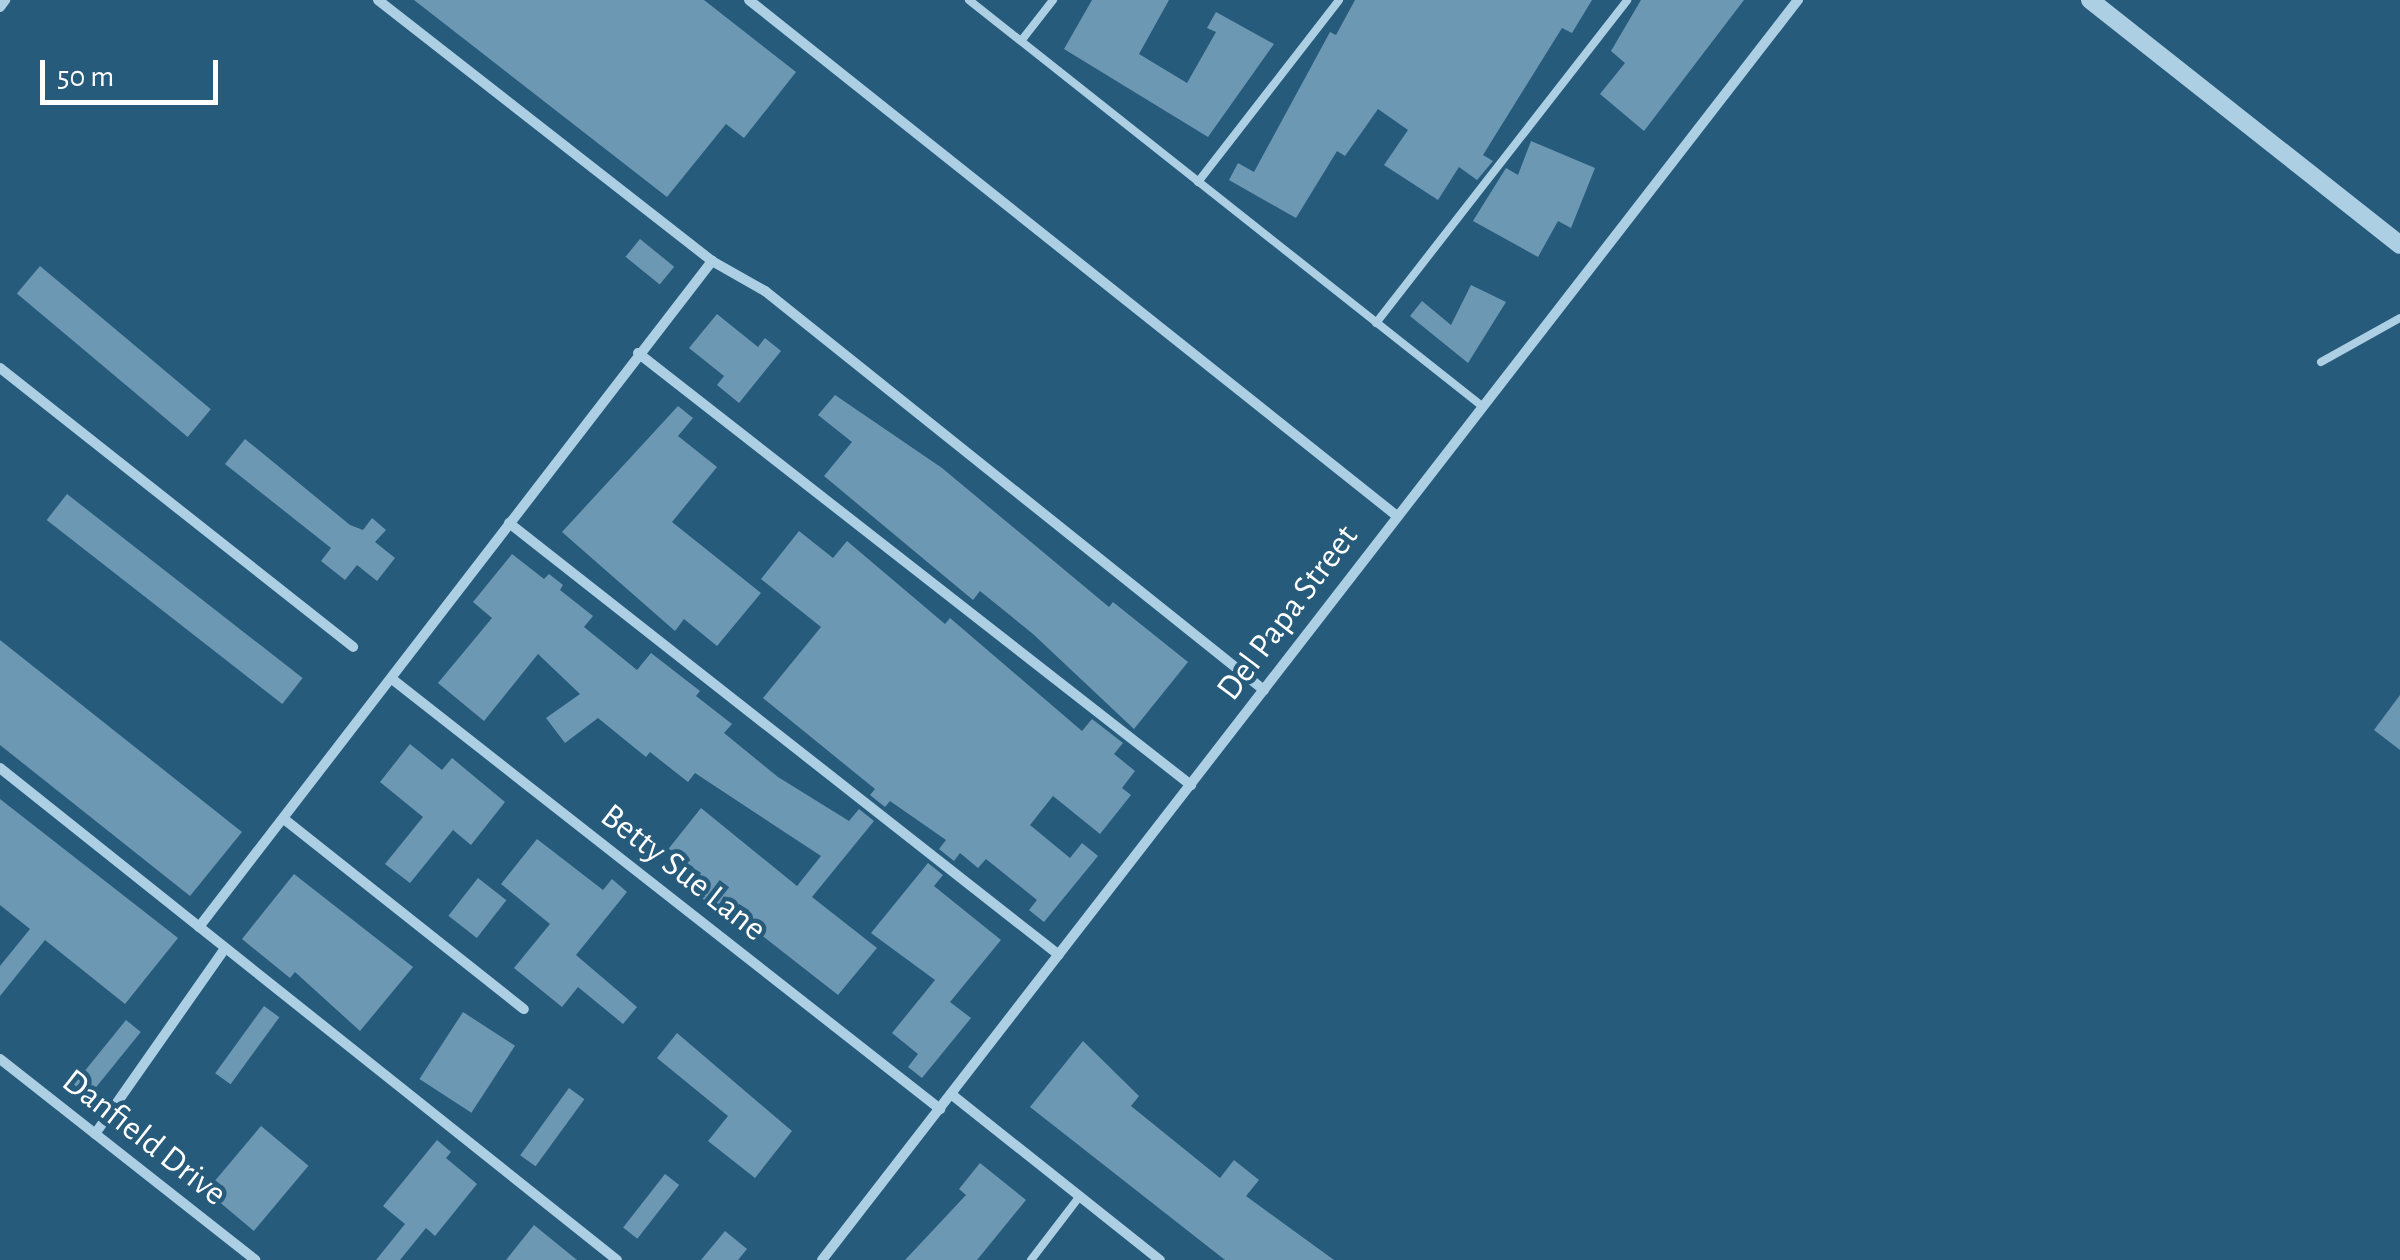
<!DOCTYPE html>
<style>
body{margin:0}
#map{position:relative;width:2400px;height:1260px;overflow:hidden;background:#275b7c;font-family:"Alegreya Sans",sans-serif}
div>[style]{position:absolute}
.building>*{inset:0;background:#6c98b3;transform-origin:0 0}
.service>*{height:8px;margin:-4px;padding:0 4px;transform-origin:4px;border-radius:4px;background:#accfe4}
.minor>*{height:10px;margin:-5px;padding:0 5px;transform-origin:5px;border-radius:5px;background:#accfe4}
.tertiary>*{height:18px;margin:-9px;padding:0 9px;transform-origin:9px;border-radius:9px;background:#accfe4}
span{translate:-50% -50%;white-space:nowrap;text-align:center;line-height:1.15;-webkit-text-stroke:9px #275b7c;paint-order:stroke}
.street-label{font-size:35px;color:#fff}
.scale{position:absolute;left:40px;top:60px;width:178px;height:45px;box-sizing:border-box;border:5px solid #fff;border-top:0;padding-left:12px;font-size:30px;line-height:35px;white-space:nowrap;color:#fff;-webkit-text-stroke:8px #275b7c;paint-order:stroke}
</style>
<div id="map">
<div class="building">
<div style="clip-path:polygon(414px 0,704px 0,796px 72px,744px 138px,726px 124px,667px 197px)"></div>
<div style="clip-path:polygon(1092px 0,1169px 0,1139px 54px,1187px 83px,1216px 32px,1207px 28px,1216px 12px,1274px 44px,1208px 137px,1064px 49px)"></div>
<div style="clip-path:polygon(1355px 0,1592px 0,1572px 33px,1562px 28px,1483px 155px,1493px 161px,1477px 180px,1459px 167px,1438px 200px,1384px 165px,1408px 130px,1378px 109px,1345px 156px,1337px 151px,1296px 218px,1229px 180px,1238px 163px,1254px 172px,1330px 32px,1336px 35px)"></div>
<div style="clip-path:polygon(1641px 0,1744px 0,1644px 131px,1600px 94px,1625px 63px,1611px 51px)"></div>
<div style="clip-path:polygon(1531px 141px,1595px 168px,1571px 228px,1558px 221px,1538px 257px,1473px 221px,1506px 168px,1518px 175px)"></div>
<div style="left:640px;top:239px;width:44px;height:23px;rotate:39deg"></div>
<div style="left:40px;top:266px;width:223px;height:36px;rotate:40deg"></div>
<div style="clip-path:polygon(1471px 285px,1506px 302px,1468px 363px,1410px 316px,1422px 301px,1451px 325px)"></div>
<div style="clip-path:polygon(717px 314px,758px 347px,765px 338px,781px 351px,739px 403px,717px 385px,724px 376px,689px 348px)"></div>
<div style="clip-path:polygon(835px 395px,942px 468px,1109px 607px,1113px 602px,1188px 662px,1134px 729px,1033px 634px,980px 591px,973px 600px,824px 476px,852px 442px,818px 415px)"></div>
<div style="clip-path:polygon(678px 406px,693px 418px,678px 436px,717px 467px,672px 522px,761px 593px,717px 646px,684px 619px,675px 631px,562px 532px)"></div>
<div style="clip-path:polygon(245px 439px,350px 525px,363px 530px,372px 518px,386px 530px,375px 542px,395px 558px,377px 581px,357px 565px,345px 580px,321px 561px,331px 548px,225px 464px)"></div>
<div style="left:67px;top:494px;width:299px;height:33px;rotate:38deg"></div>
<div style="clip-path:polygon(799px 531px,833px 558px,847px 541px,945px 624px,950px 618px,1082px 731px,1092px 719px,1123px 743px,1114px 754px,1135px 771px,1122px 788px,1131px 795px,1100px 834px,1053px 796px,1030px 825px,1070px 858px,1082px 843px,1098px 856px,1044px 922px,1029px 910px,1037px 900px,986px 859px,978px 868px,960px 853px,954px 861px,939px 849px,946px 840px,890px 801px,885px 807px,870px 795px,875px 789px,763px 698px,821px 627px,761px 579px)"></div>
<div style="clip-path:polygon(512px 554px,544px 579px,549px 574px,563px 585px,560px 590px,593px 616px,584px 627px,637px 670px,651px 653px,700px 691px,696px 696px,732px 724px,724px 733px,778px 777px,849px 821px,859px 809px,874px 821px,812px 897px,877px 948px,838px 995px,736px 915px,732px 919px,680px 883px,690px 871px,666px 852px,701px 808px,797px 886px,821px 856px,695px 773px,688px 782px,650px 752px,646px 757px,598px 718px,565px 743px,546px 718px,580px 694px,538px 654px,484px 721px,438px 683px,492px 618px,473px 602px)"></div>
<div style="clip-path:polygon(0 640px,242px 832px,190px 896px,0 745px)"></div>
<div style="clip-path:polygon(2400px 695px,2400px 750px,2374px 730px)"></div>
<div style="clip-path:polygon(410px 744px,442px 770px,452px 758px,505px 802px,471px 845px,453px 830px,410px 883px,385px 864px,423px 817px,380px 782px)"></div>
<div style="clip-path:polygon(0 799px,178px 938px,125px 1004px,45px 940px,0 996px,0 966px,30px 929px,0 905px)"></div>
<div style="clip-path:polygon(537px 839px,603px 890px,612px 879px,627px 892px,576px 955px,637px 1007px,623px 1024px,578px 987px,562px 1007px,514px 968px,550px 924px,501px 884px)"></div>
<div style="clip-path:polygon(928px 863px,943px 875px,934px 886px,1001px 940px,950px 1002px,971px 1018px,922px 1078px,908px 1067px,918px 1054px,892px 1033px,935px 980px,871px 933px)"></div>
<div style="clip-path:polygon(294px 874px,413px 967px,360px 1031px,295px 972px,290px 978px,242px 939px)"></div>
<div style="left:478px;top:878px;width:36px;height:48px;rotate:38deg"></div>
<div style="left:264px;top:1006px;width:19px;height:83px;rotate:36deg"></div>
<div style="left:463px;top:1012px;width:62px;height:80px;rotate:33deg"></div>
<div style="left:126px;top:1020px;width:19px;height:83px;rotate:39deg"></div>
<div style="clip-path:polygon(677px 1033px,792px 1131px,755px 1178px,708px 1141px,728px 1116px,657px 1058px)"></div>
<div style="clip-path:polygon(1083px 1041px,1139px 1096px,1131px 1106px,1220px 1178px,1234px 1160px,1259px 1180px,1246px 1196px,1334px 1260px,1225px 1260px,1030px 1107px)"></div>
<div style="left:569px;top:1088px;width:19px;height:83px;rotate:36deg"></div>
<div style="left:261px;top:1126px;width:62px;height:85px;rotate:40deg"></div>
<div style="clip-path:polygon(437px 1140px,451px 1152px,446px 1158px,477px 1184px,435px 1236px,426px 1228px,400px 1260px,376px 1260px,405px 1224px,383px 1206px)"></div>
<div style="clip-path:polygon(980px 1163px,1026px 1200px,977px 1260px,905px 1260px,966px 1195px,959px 1189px)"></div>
<div style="left:665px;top:1174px;width:18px;height:68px;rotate:38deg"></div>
<div style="clip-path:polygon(534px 1225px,577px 1260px,506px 1260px)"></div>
<div style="clip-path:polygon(725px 1231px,747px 1249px,738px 1260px,701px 1260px)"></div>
</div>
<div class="service">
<div style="left:969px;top:0;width:654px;rotate:38.36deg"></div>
<div style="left:1021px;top:41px;width:52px;rotate:-52deg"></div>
<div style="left:1198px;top:182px;width:230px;rotate:-52.2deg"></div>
<div style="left:1376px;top:323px;width:409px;rotate:-52.1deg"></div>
<div style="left:2321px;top:362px;width:90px;rotate:-29.1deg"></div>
<div style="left:1031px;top:1260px;width:81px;rotate:-52.6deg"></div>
</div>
<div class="minor">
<div style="left:378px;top:0;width:424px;rotate:38deg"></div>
<div style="left:712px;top:261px;width:61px;rotate:29.5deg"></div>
<div style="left:765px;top:291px;width:639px;rotate:38.65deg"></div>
<div style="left:749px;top:0;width:828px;rotate:38.53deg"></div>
<div style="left:0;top:7px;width:9px;rotate:-54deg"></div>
<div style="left:638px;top:353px;width:702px;rotate:38deg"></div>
<div style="left:0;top:368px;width:450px;rotate:38.3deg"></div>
<div style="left:509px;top:523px;width:699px;rotate:38.15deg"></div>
<div style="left:392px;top:679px;width:697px;rotate:38.12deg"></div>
<div style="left:0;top:768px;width:789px;rotate:38.57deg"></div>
<div style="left:284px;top:819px;width:306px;rotate:38.4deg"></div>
<div style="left:199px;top:927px;width:841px;rotate:-52.39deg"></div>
<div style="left:0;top:1059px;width:325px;rotate:38.2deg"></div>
<div style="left:951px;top:1094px;width:267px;rotate:38.5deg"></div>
<div style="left:95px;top:1134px;width:227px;rotate:-55deg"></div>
<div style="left:822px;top:1260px;width:1594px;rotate:-52.24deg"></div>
</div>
<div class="tertiary">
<div style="left:2090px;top:0;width:395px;rotate:38.3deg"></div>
</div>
<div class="street-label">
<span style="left:1288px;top:613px;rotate:-53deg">Del Papa Street</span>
<span style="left:683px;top:873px;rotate:38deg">Betty Sue Lane</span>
<span style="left:144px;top:1138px;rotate:38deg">Danfield Drive</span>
</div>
<div class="scale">50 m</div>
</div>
